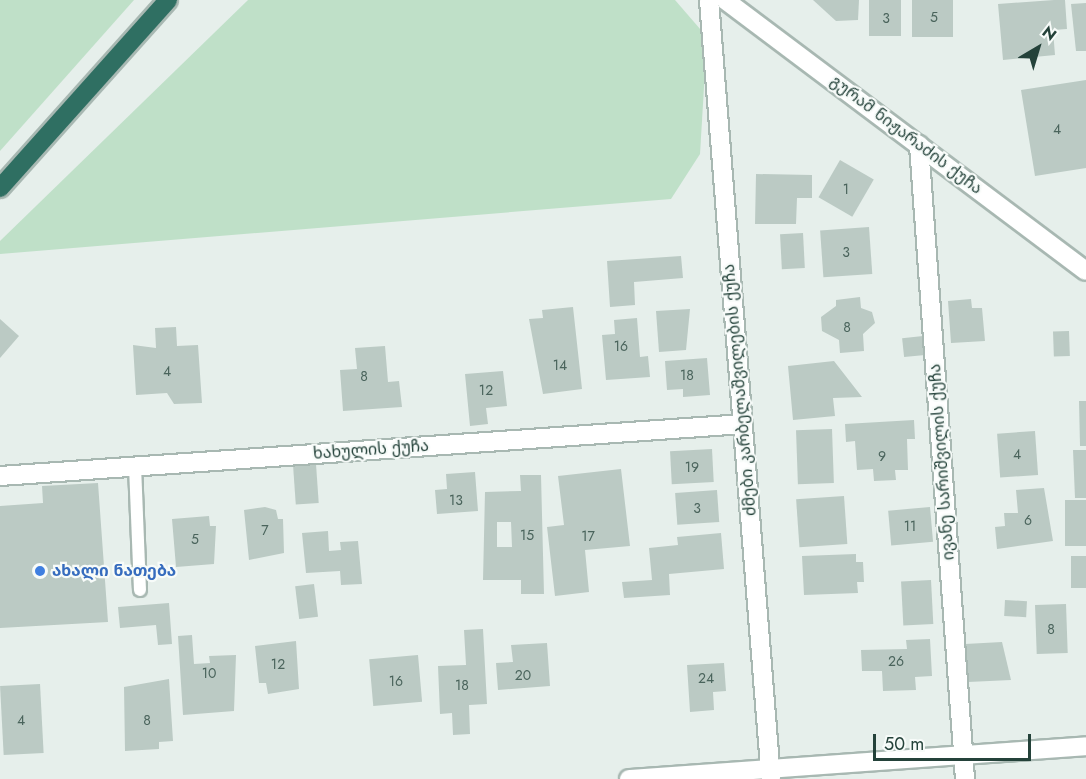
<!DOCTYPE html>
<meta charset="utf-8">
<style>
body{margin:0}
#map{position:relative;width:1086px;height:779px;overflow:hidden;background:#e6efeb;font-family:Jost,"Noto Sans Georgian",sans-serif}
div>[style]{position:absolute}
.green>*{inset:0;background:#bfe0c8}
.building>*{inset:0;background:#bbcac4;transform-origin:0 0}
.roads{filter:drop-shadow(2px 0 #a8b8b2) drop-shadow(-2px 0 #a8b8b2) drop-shadow(0 2px #a8b8b2) drop-shadow(0 -2px #a8b8b2)}
.lane>*{height:12px;margin:-6px;padding:0 6px;transform-origin:6px;border-radius:6px;background:#fff}
.street>*{height:18px;margin:-9px;padding:0 9px;transform-origin:9px;border-radius:9px;background:#fff}
.secondary>*{height:18px;margin:-9px;padding:0 9px;transform-origin:9px;border-radius:9px;background:#fff}
.highway>*{height:18px;margin:-9px;padding:0 9px;transform-origin:9px;border-radius:9px;background:#2f6f62}
.dots>*{width:16px;height:16px;translate:-50% -50%;box-sizing:border-box;border:3px solid #f7fbf9;border-radius:50%}
span{translate:-50% -50%;white-space:nowrap;text-align:center;line-height:1.15;-webkit-text-stroke:4.5px #f7fbf9;paint-order:stroke}
.number-label{font-size:14px;color:#4a645c}
.number-label span{-webkit-text-stroke-width:0}
.street-label{font-size:16px;color:#24423a}
.shop-label{font-size:16px;color:#366cbe;font-weight:700}
.left{translate:0 -50%;text-align:left}
.north{position:absolute;left:1008px;top:18px;width:60px;height:60px;-webkit-text-stroke:4px #f7fbf9;paint-order:stroke;rotate:38deg;font-size:16px;font-weight:700;line-height:24px;text-align:center;color:#24423a}
.north::after{content:'';display:block;margin:auto;width:21px;height:27px;background:#24423a;clip-path:polygon(50% 0,100% 100%,50% 72%,0 100%)}
.scale{position:absolute;left:873px;top:734px;width:158px;height:27px;box-sizing:border-box;border:3px solid #24423a;border-top:0;padding-left:8px;font-size:18px;line-height:21px;white-space:nowrap;color:#24423a;-webkit-text-stroke:4px #f7fbf9;paint-order:stroke}
</style>
<div id="map">
<div class="green">
<div style="clip-path:polygon(0 0,134px 0,0 151px)"></div>
<div style="clip-path:polygon(248px 0,675px 0,707px 37px,700px 154px,671px 199px,0 254px,0 241px)"></div>
</div>
<div class="building">
<div style="clip-path:polygon(813px 0,859px 0,858px 20px,836px 21px)"></div>
<div style="left:869px;top:0;width:32px;height:36px"></div>
<div style="left:912px;top:0;width:41px;height:37px"></div>
<div style="clip-path:polygon(1054px 0,1065px 0,1067px 29px,1053px 30px,1055px 55px,1003px 60px,998px 4px)"></div>
<div style="clip-path:polygon(1086px 3px,1086px 51px,1076px 51px,1071px 4px)"></div>
<div style="clip-path:polygon(1086px 80px,1086px 168px,1035px 176px,1021px 90px)"></div>
<div style="left:840px;top:160px;width:39px;height:43px;rotate:30deg"></div>
<div style="clip-path:polygon(756px 174px,812px 175px,812px 198px,797px 198px,796px 224px,755px 224px)"></div>
<div style="left:869px;top:227px;width:47px;height:49px;rotate:86deg"></div>
<div style="left:803px;top:233px;width:35px;height:23px;rotate:87deg"></div>
<div style="clip-path:polygon(681px 256px,683px 278px,634px 282px,635px 305px,610px 307px,607px 261px)"></div>
<div style="clip-path:polygon(860px 297px,861px 308px,872px 312px,875px 323px,863px 334px,864px 351px,840px 353px,839px 340px,822px 331px,821px 317px,836px 306px,836px 300px)"></div>
<div style="clip-path:polygon(971px 299px,972px 308px,982px 308px,985px 341px,951px 343px,948px 301px)"></div>
<div style="clip-path:polygon(573px 307px,582px 389px,543px 394px,529px 319px,543px 318px,542px 310px)"></div>
<div style="clip-path:polygon(690px 309px,686px 350px,659px 352px,656px 311px)"></div>
<div style="clip-path:polygon(637px 318px,640px 357px,648px 356px,650px 377px,606px 380px,602px 335px,615px 334px,614px 320px)"></div>
<div style="clip-path:polygon(0 319px,19px 336px,0 358px)"></div>
<div style="clip-path:polygon(176px 327px,177px 346px,198px 345px,202px 403px,174px 404px,167px 393px,136px 395px,133px 345px,156px 348px,155px 328px)"></div>
<div style="left:1069px;top:331px;width:25px;height:16px;rotate:88deg"></div>
<div style="left:923px;top:336px;width:19px;height:21px;rotate:84deg"></div>
<div style="clip-path:polygon(385px 346px,388px 382px,399px 381px,402px 407px,343px 411px,340px 370px,357px 369px,355px 348px)"></div>
<div style="clip-path:polygon(707px 358px,710px 395px,683px 397px,683px 389px,667px 390px,665px 361px)"></div>
<div style="clip-path:polygon(834px 361px,862px 397px,833px 398px,835px 416px,793px 420px,788px 366px)"></div>
<div style="clip-path:polygon(503px 371px,507px 406px,486px 408px,488px 424px,470px 426px,465px 374px)"></div>
<div style="clip-path:polygon(1079px 401px,1086px 401px,1086px 446px,1080px 446px)"></div>
<div style="clip-path:polygon(914px 420px,915px 439px,907px 439px,908px 470px,895px 470px,896px 480px,874px 481px,873px 469px,857px 470px,855px 441px,846px 442px,845px 424px)"></div>
<div style="left:832px;top:429px;width:54px;height:36px;rotate:88deg"></div>
<div style="left:1035px;top:431px;width:44px;height:38px;rotate:86deg"></div>
<div style="left:712px;top:449px;width:33px;height:42px;rotate:87deg"></div>
<div style="clip-path:polygon(1073px 450px,1086px 450px,1086px 498px,1075px 498px)"></div>
<div style="left:316px;top:464px;width:39px;height:23px;rotate:86deg"></div>
<div style="clip-path:polygon(621px 469px,630px 546px,585px 550px,589px 592px,555px 596px,547px 527px,564px 525px,558px 476px)"></div>
<div style="clip-path:polygon(475px 472px,478px 511px,437px 514px,435px 490px,447px 489px,446px 474px)"></div>
<div style="clip-path:polygon(evenodd,520px 475px,541px 475px,544px 594px,521px 594px,521px 580px,483px 580px,485px 492px,521px 491px,520px 475px,497px 522px,511px 522px,512px 547px,497px 547px,497px 522px)"></div>
<div style="clip-path:polygon(98px 483px,108px 622px,0 628px,0 506px,43px 503px,42px 486px)"></div>
<div style="clip-path:polygon(1044px 488px,1053px 541px,997px 549px,995px 527px,1005px 526px,1004px 513px,1018px 513px,1016px 490px)"></div>
<div style="left:717px;top:490px;width:32px;height:42px;rotate:86deg"></div>
<div style="left:844px;top:496px;width:48px;height:48px;rotate:86deg"></div>
<div style="left:1086px;top:500px;width:46px;height:21px;rotate:90deg"></div>
<div style="clip-path:polygon(265px 507px,276px 510px,278px 519px,283px 519px,284px 553px,249px 560px,244px 510px)"></div>
<div style="left:930px;top:507px;width:35px;height:42px;rotate:85deg"></div>
<div style="clip-path:polygon(209px 516px,210px 526px,216px 526px,214px 564px,176px 567px,172px 519px)"></div>
<div style="clip-path:polygon(328px 531px,329px 551px,341px 550px,340px 542px,358px 541px,362px 584px,341px 585px,340px 571px,306px 573px,302px 533px)"></div>
<div style="clip-path:polygon(721px 533px,724px 569px,669px 574px,670px 595px,624px 598px,622px 582px,652px 580px,649px 548px,678px 545px,677px 537px)"></div>
<div style="clip-path:polygon(856px 554px,856px 562px,863px 562px,864px 582px,857px 582px,858px 593px,804px 595px,802px 556px)"></div>
<div style="left:1071px;top:556px;width:15px;height:32px"></div>
<div style="left:931px;top:580px;width:44px;height:30px;rotate:87deg"></div>
<div style="left:314px;top:584px;width:33px;height:19px;rotate:83deg"></div>
<div style="left:1005px;top:600px;width:22px;height:16px;rotate:3deg"></div>
<div style="clip-path:polygon(169px 603px,172px 644px,158px 645px,156px 625px,120px 628px,118px 607px)"></div>
<div style="left:1066px;top:604px;width:49px;height:31px;rotate:88deg"></div>
<div style="clip-path:polygon(483px 629px,487px 704px,469px 705px,470px 734px,453px 735px,452px 713px,440px 714px,438px 666px,466px 665px,464px 630px)"></div>
<div style="clip-path:polygon(192px 635px,194px 664px,210px 663px,209px 656px,236px 655px,234px 711px,183px 715px,178px 636px)"></div>
<div style="clip-path:polygon(930px 639px,932px 676px,915px 677px,916px 690px,883px 691px,882px 671px,862px 671px,861px 650px,907px 649px,906px 640px)"></div>
<div style="clip-path:polygon(296px 641px,299px 689px,268px 694px,266px 683px,259px 683px,255px 646px)"></div>
<div style="clip-path:polygon(1002px 642px,1011px 680px,968px 682px,965px 644px)"></div>
<div style="clip-path:polygon(547px 643px,550px 686px,498px 690px,496px 663px,513px 662px,511px 645px)"></div>
<div style="left:418px;top:655px;width:47px;height:49px;rotate:85deg"></div>
<div style="clip-path:polygon(724px 663px,726px 691px,713px 692px,714px 710px,690px 712px,687px 665px)"></div>
<div style="clip-path:polygon(169px 679px,173px 741px,159px 742px,159px 749px,125px 751px,124px 687px)"></div>
<div style="left:40px;top:684px;width:69px;height:40px;rotate:87deg"></div>
</div>
<div class="roads">
<div class="lane">
<div style="left:135px;top:466px;width:124px;rotate:87.7deg"></div>
</div>
<div class="street">
<div style="left:709px;top:0;width:781px;rotate:85.45deg"></div>
<div style="left:919px;top:145px;width:636px;rotate:85.85deg"></div>
<div style="left:0;top:476px;width:745px;rotate:-4deg"></div>
<div style="left:629px;top:779px;width:458px;rotate:-4.1deg"></div>
</div>
<div class="secondary">
<div style="left:725px;top:0;width:451px;rotate:36.9deg"></div>
</div>
<div class="highway">
<div style="left:0;top:188px;width:252px;rotate:-48.2deg"></div>
</div>
</div>
<div class="dots">
<div style="left:40px;top:571px;background:#3f7fe0"></div>
</div>
<div class="number-label">
<span style="left:934px;top:17px">5</span>
<span style="left:886px;top:18px">3</span>
<span style="left:1057px;top:129px">4</span>
<span style="left:846px;top:189px">1</span>
<span style="left:846px;top:252px">3</span>
<span style="left:847px;top:327px">8</span>
<span style="left:621px;top:346px">16</span>
<span style="left:560px;top:365px">14</span>
<span style="left:167px;top:371px">4</span>
<span style="left:687px;top:375px">18</span>
<span style="left:364px;top:376px">8</span>
<span style="left:486px;top:390px">12</span>
<span style="left:1017px;top:454px">4</span>
<span style="left:882px;top:456px">9</span>
<span style="left:692px;top:467px">19</span>
<span style="left:456px;top:500px">13</span>
<span style="left:697px;top:508px">3</span>
<span style="left:1028px;top:520px">6</span>
<span style="left:910px;top:526px">11</span>
<span style="left:265px;top:530px">7</span>
<span style="left:527px;top:535px">15</span>
<span style="left:588px;top:536px">17</span>
<span style="left:195px;top:539px">5</span>
<span style="left:1051px;top:629px">8</span>
<span style="left:896px;top:661px">26</span>
<span style="left:278px;top:664px">12</span>
<span style="left:209px;top:673px">10</span>
<span style="left:523px;top:675px">20</span>
<span style="left:706px;top:678px">24</span>
<span style="left:396px;top:681px">16</span>
<span style="left:462px;top:685px">18</span>
<span style="left:21px;top:720px">4</span>
<span style="left:147px;top:720px">8</span>
</div>
<div class="street-label">
<span style="left:906px;top:135px;rotate:37deg">გურამ ნიჟარაძის ქუჩა</span>
<span style="left:740px;top:390px;rotate:-95deg">ძმები კარბელაშვილების ქუჩა</span>
<span style="left:371px;top:450px;rotate:-4deg">ხახულის ქუჩა</span>
<span style="left:942px;top:462px;rotate:-94deg">ივანე სარიშვილის ქუჩა</span>
</div>
<div class="shop-label">
<span class="left" style="left:52px;top:571px">ახალი ნათება</span>
</div>
<div class="north">N</div>
<div class="scale">50 m</div>
</div>
